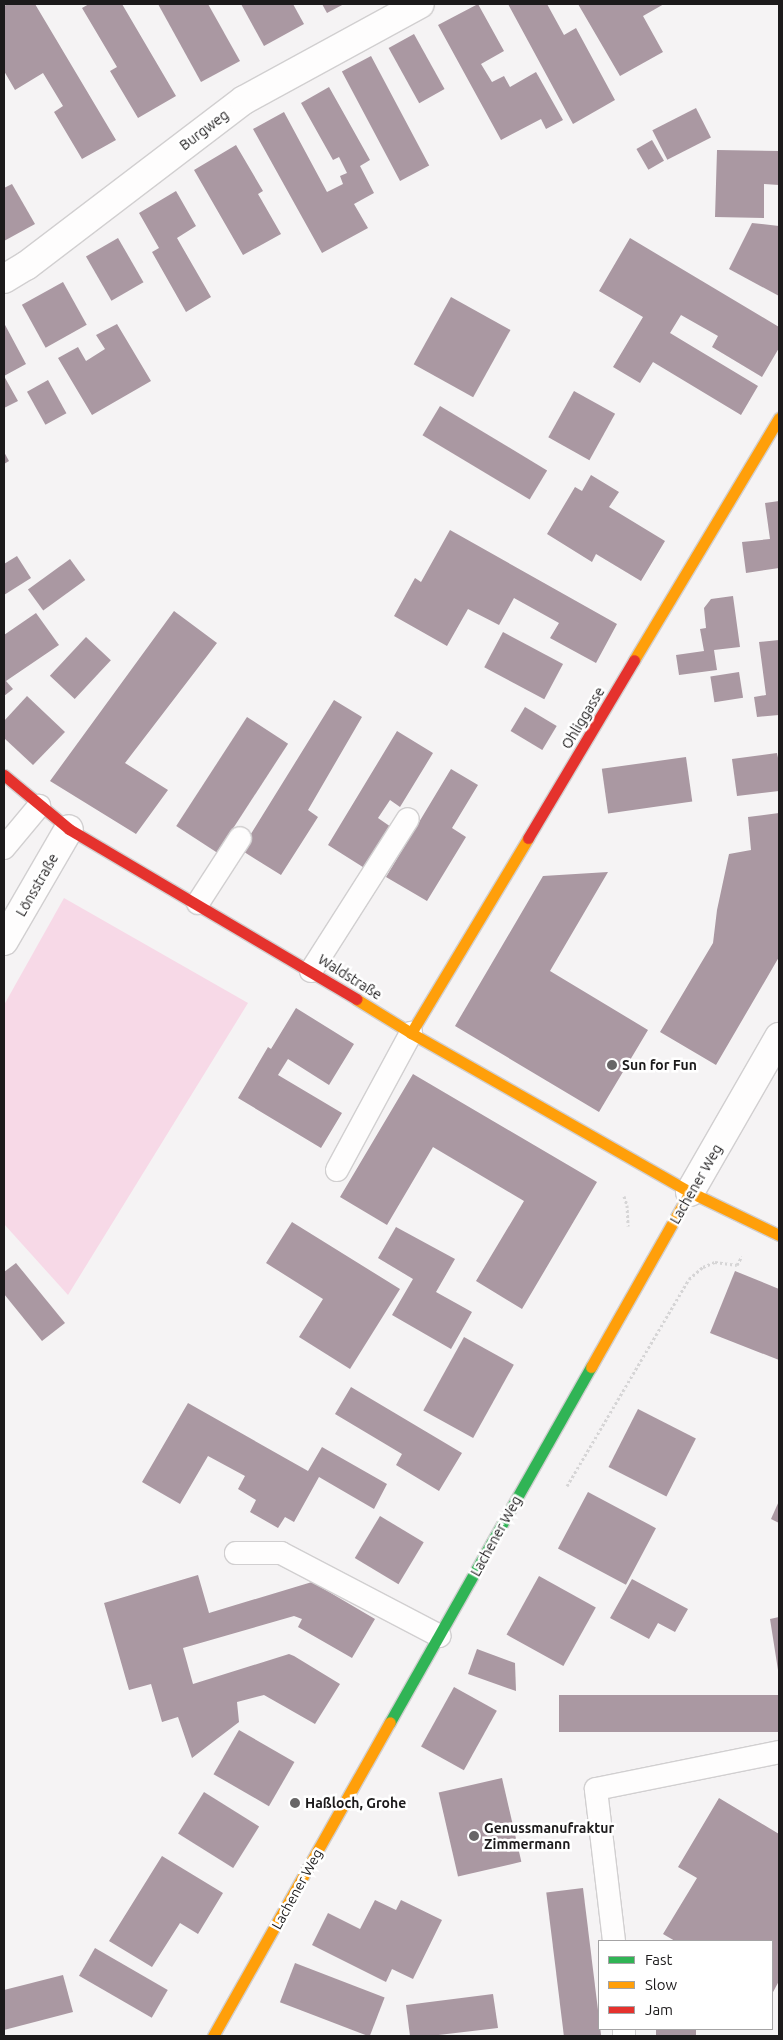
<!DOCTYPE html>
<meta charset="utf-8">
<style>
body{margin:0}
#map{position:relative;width:783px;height:2040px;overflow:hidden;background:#f5f3f4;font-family:Ubuntu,sans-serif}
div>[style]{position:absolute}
.green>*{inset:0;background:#f7d9e7}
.building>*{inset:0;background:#aa98a2;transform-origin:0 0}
.path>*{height:3px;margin-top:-1.5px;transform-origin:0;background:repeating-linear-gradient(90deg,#d6d5d6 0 2.5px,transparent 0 5px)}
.roads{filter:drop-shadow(1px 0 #d1cfd0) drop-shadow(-1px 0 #d1cfd0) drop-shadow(0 1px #d1cfd0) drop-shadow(0 -1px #d1cfd0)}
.lane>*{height:22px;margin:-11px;padding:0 11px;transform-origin:11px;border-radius:11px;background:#fefdfd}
.street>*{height:28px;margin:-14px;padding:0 14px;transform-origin:14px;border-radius:14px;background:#fefdfd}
.fast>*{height:11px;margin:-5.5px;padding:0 5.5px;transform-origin:5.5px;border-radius:5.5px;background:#30b455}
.slow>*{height:11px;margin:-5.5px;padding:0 5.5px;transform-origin:5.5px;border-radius:5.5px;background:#ff9f0a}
.jam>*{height:11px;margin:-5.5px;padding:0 5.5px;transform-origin:5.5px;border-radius:5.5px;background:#e5322d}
.dots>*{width:14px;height:14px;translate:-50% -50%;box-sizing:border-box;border:2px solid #fff;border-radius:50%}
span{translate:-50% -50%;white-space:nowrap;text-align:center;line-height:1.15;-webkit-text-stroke:5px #fff;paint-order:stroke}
.street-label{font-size:14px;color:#1c1a1b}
.poi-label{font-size:14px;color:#1c1a1b;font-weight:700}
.left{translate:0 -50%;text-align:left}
.frame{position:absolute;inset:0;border:5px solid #1c1a1b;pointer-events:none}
.legend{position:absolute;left:598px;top:1940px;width:175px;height:90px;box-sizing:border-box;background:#fff;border:1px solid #a4a3a4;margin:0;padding:6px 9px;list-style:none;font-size:15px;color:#1c1a1b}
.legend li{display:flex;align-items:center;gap:10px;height:25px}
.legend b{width:25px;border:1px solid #a4a3a4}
</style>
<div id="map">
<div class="green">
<div style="clip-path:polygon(64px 898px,248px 1003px,68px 1295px,4px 1224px,4px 1005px)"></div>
</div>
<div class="building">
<div style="clip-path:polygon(8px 4px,35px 4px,116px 140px,82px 159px,54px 112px,63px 106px,43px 73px,15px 90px,4px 71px,4px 6px)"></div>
<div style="clip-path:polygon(89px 4px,122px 4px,176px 96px,138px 118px,110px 71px,117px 67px,82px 8px)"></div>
<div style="clip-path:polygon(158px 4px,208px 4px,240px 61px,201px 82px)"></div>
<div style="clip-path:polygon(241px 4px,293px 4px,304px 24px,264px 46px)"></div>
<div style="clip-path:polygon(322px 4px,344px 4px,327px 13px)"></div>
<div style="clip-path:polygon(478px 4px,504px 51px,481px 64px,492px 82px,504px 76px,510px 87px,536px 72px,563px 120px,546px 129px,541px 119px,501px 140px,438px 25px)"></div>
<div style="clip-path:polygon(508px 4px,547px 4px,564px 35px,576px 28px,615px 100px,573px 124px)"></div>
<div style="clip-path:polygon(578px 4px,664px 4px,643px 16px,663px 52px,620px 76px)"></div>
<div style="left:414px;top:34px;width:63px;height:29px;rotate:61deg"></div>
<div style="left:371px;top:56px;width:124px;height:33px;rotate:62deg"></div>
<div style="clip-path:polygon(329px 87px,370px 160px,360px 166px,374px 193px,354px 204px,368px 228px,322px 253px,253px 129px,284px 112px,327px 192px,343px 184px,340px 176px,347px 173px,339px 157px,333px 160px,301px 103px)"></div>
<div style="left:696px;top:108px;width:33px;height:49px;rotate:63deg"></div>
<div style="left:652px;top:140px;width:24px;height:18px;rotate:60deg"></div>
<div style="clip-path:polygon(236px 145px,263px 191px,258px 194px,281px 234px,243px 255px,194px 170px)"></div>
<div style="clip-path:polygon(717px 150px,779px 151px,779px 185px,764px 184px,764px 218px,715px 217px)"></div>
<div style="clip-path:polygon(12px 184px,35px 224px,4px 241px,4px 188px)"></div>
<div style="clip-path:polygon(176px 191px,196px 226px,177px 238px,211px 297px,186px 312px,152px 252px,159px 248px,139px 213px)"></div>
<div style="clip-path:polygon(752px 223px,779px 226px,779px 296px,729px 269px)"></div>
<div style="left:118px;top:238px;width:51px;height:37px;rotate:60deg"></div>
<div style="clip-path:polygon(630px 238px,779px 327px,779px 348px,762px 377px,712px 347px,718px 336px,681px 315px,670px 333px,758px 386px,741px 415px,653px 362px,640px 383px,613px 367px,643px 317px,599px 291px)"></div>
<div style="left:63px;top:282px;width:49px;height:47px;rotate:61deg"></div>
<div style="left:451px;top:297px;width:68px;height:77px;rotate:29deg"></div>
<div style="clip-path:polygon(4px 323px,26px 364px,4px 376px,18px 401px,4px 408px)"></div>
<div style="clip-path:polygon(117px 324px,151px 381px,92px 415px,58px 358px,78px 347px,86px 361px,105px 349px,96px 335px)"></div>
<div style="left:48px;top:380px;width:38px;height:24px;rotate:61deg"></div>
<div style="left:574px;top:391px;width:47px;height:53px;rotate:29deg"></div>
<div style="left:440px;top:406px;width:125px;height:34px;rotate:31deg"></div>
<div style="clip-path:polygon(4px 452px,9px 461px,4px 464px)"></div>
<div style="clip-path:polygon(591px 475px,619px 492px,609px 507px,665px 541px,641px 581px,596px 554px,592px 562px,547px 534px,575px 487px,582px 491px)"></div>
<div style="clip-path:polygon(779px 501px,779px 568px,746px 573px,742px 542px,770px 539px,765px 503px)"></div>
<div style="clip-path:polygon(450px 530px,617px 624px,596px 663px,550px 638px,559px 623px,514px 598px,499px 625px,468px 609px,447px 646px,394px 616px,415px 578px,421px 582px)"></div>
<div style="clip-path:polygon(17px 556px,31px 578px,4px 595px,4px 564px)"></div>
<div style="left:70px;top:559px;width:26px;height:52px;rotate:54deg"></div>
<div style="clip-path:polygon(733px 596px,740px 647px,714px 650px,717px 670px,679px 675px,676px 655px,704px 651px,700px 629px,706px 628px,704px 608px,711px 599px)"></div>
<div style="clip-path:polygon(174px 611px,217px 643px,125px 763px,168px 790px,136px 834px,50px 781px)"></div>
<div style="clip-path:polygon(36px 613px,59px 645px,6px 681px,13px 689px,4px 696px,4px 635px)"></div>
<div style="left:503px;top:632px;width:68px;height:40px;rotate:28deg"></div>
<div style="left:86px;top:637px;width:34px;height:53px;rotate:43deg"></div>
<div style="clip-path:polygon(779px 640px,779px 715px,757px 717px,754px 697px,766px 695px,759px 642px)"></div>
<div style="left:739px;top:672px;width:26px;height:29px;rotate:81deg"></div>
<div style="clip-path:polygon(27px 696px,65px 732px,33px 765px,4px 738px,4px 721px)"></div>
<div style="clip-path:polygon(334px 700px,362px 717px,308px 810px,318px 817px,281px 875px,241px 850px)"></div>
<div style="left:525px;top:707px;width:37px;height:28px;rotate:31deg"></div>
<div style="left:247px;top:717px;width:49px;height:130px;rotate:33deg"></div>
<div style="clip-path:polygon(397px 731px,433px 753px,400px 807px,390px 800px,378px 818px,391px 827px,366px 869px,328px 845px)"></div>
<div style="clip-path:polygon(777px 753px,779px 763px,779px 791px,737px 796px,732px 759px)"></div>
<div style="left:686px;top:757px;width:45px;height:85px;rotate:82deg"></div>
<div style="clip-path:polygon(451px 769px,478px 785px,452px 828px,466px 837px,427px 901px,386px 877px)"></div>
<div style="clip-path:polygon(779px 813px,779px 957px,716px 1065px,660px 1032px,713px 943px,717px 910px,729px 854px,751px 850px,748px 817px)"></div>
<div style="clip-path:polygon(608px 872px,550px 971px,648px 1030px,599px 1112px,455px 1026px,543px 876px)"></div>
<div style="clip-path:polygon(296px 1008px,354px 1044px,329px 1085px,288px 1059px,278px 1075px,342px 1113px,321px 1148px,238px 1098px,268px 1047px,271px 1049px)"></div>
<div style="clip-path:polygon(413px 1074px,597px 1182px,522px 1309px,476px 1281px,524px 1201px,433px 1147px,387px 1225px,340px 1197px)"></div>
<div style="clip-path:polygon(292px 1222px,400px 1289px,350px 1369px,299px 1337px,323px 1299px,266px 1263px)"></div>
<div style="clip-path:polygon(396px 1227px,455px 1259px,436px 1292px,472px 1312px,451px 1349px,392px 1315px,413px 1279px,378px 1258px)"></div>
<div style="clip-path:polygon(16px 1263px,65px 1323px,42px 1341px,4px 1294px,4px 1272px)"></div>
<div style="clip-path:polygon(735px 1271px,779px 1289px,779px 1360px,710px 1333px)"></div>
<div style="left:464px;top:1337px;width:57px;height:84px;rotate:29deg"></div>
<div style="clip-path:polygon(351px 1387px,462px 1453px,439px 1491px,396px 1465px,402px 1454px,335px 1414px)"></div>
<div style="clip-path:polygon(188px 1403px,308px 1471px,322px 1447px,387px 1484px,374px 1509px,319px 1477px,294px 1522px,285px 1517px,278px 1528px,250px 1512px,256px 1500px,238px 1489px,245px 1476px,208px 1456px,180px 1504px,142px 1482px)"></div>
<div style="left:638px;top:1409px;width:65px;height:65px;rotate:27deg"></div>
<div style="left:588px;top:1492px;width:77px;height:64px;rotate:28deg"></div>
<div style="clip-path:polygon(779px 1501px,779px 1523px,771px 1519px)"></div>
<div style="left:380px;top:1516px;width:51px;height:49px;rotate:31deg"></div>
<div style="clip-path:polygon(198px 1575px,209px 1613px,312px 1582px,375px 1619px,352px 1658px,298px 1627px,302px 1619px,294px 1616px,183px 1648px,193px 1684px,289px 1654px,294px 1656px,340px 1684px,315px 1724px,264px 1695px,237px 1702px,239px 1722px,192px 1758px,178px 1717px,162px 1722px,151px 1684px,129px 1690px,104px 1603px)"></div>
<div style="left:539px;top:1576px;width:65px;height:67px;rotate:29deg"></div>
<div style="clip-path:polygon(632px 1579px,688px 1609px,675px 1632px,658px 1623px,649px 1639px,610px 1618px)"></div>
<div style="clip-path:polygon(779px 1617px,779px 1670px,778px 1670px,770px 1619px)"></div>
<div style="clip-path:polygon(477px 1649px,515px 1663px,516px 1691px,468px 1674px)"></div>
<div style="left:454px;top:1687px;width:49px;height:68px;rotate:29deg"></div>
<div style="left:779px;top:1695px;width:37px;height:220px;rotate:90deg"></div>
<div style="left:239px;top:1730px;width:64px;height:51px;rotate:30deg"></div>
<div style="left:502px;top:1778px;width:86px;height:65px;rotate:77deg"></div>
<div style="left:204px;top:1792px;width:65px;height:49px;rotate:32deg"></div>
<div style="clip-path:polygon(719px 1798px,779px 1834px,779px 1981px,772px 1994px,772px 1941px,675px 1941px,663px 1934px,697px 1878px,678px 1867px)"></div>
<div style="clip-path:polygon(162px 1856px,223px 1893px,198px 1934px,180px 1923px,152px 1967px,109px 1941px)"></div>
<div style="left:583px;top:1888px;width:149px;height:37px;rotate:83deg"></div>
<div style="clip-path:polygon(375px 1900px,396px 1910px,401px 1900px,442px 1920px,413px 1979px,392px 1969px,386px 1982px,312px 1945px,328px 1913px,360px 1929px)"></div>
<div style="left:95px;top:1948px;width:84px;height:32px;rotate:30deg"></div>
<div style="left:295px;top:1963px;width:96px;height:42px;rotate:21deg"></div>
<div style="clip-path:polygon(63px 1975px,73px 2012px,4px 2030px,4px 1990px)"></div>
<div style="clip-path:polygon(493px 1994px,498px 2028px,430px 2036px,410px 2036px,406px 2005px)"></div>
<div style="left:656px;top:2029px;width:40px;height:7px"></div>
</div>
<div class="path">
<div style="left:624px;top:1196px;width:9px;rotate:72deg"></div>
<div style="left:627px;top:1205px;width:21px;rotate:87deg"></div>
<div style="left:567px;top:1486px;width:240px;rotate:-59.5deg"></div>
<div style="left:689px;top:1279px;width:18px;rotate:-41deg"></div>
<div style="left:703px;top:1267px;width:13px;rotate:-23deg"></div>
<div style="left:715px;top:1262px;width:22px;rotate:8deg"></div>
<div style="left:737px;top:1265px;width:10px;rotate:-61deg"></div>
</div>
<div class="roads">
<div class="lane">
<div style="left:4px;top:848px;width:55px;rotate:-50.2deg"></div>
<div style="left:198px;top:903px;width:77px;rotate:-57.1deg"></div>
<div style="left:311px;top:971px;width:180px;rotate:-57.5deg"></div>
<div style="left:337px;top:1170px;width:156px;rotate:-61.6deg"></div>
<div style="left:236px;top:1553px;width:45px"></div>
<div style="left:281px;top:1553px;width:179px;rotate:27.6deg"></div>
<div style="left:614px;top:1941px;width:153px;rotate:-96.8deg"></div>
<div style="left:596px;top:1789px;width:187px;rotate:-11.4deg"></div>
<div style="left:624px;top:2029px;width:7px;rotate:90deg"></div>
</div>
<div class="street">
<div style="left:4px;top:279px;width:26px;rotate:-31deg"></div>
<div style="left:26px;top:266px;width:274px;rotate:-37.3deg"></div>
<div style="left:244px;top:100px;width:200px;rotate:-28.6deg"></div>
<div style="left:4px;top:941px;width:129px;rotate:-59.9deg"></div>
<div style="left:690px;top:1192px;width:179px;rotate:-60.1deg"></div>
</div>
<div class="fast">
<div style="left:390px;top:1722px;width:408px;rotate:-60.5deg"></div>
</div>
<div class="slow">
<div style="left:634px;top:660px;width:282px;rotate:-59.1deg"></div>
<div style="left:356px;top:999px;width:65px;rotate:31.7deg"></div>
<div style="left:411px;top:1033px;width:321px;rotate:29.7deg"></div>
<div style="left:690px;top:1192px;width:99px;rotate:25.8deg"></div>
<div style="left:411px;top:1033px;width:227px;rotate:-59deg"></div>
<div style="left:591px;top:1367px;width:201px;rotate:-60.5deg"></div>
<div style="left:213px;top:2036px;width:360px;rotate:-60.6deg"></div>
</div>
<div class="jam">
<div style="left:4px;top:775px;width:85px;rotate:39.7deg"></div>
<div style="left:69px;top:829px;width:334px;rotate:30.6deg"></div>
<div style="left:528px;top:838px;width:207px;rotate:-59.2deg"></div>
</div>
</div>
<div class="dots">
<div style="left:612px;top:1065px;background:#686667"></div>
<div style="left:295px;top:1803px;background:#686667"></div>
<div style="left:474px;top:1836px;background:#686667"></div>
</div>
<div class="street-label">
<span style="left:204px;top:130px;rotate:-37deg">Burgweg</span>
<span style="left:583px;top:718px;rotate:-59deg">Ohliggasse</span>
<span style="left:37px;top:885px;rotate:-60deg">Lönsstraße</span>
<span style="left:350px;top:977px;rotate:32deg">Waldstraße</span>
<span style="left:696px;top:1184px;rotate:-60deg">Lachener Weg</span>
<span style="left:496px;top:1536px;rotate:-61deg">Lachener Weg</span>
<span style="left:297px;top:1889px;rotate:-61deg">Lachener Weg</span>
</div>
<div class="poi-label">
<span class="left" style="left:622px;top:1065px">Sun for Fun</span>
<span class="left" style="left:305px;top:1803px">Haßloch, Grohe</span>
<span class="left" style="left:484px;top:1836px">Genussmanufraktur<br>Zimmermann</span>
</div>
<div class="frame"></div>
<ul class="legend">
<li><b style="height:6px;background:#30b455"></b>Fast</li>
<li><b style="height:6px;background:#ff9f0a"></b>Slow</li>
<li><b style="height:6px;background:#e5322d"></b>Jam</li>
</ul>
</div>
